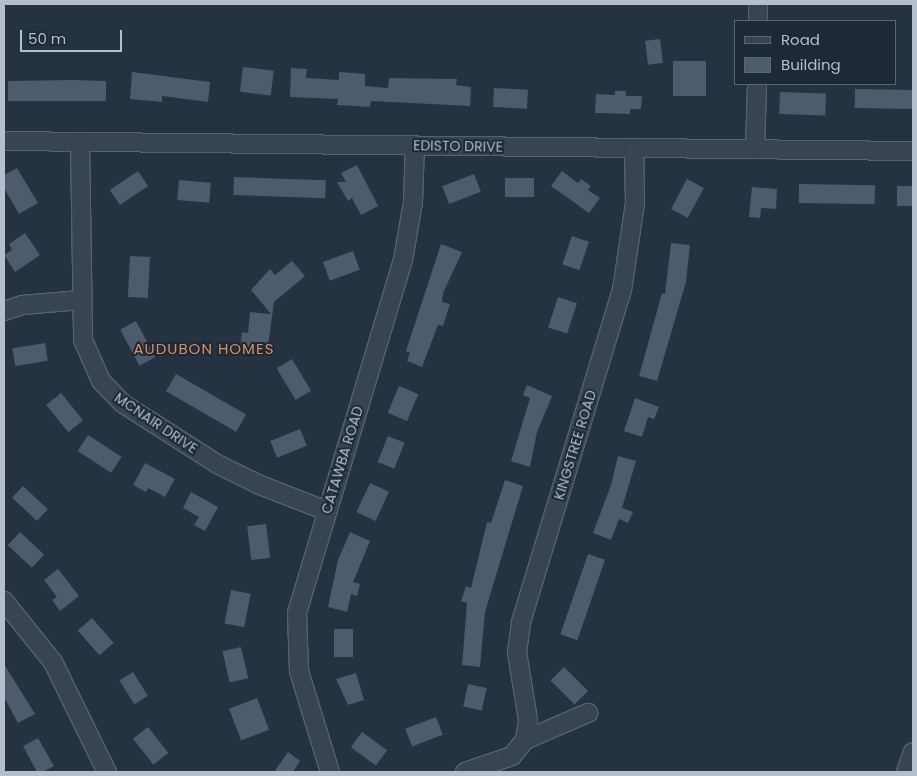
<!DOCTYPE html>
<style>
body{margin:0}
#map{position:relative;width:917px;height:776px;overflow:hidden;background:#243241;font-family:Poppins,sans-serif}
div>[style]{position:absolute}
.building>*{inset:0;background:#4d5b6c;transform-origin:0 0}
.roads{filter:drop-shadow(1px 0 #56626e) drop-shadow(-1px 0 #56626e) drop-shadow(0 1px #56626e) drop-shadow(0 -1px #56626e)}
.minor>*{height:18px;margin:-9px;padding:0 9px;transform-origin:9px;border-radius:9px;background:#384450}
span{translate:-50% -50%;white-space:nowrap;text-align:center;line-height:1.15;-webkit-text-stroke:4px #1d2935;paint-order:stroke}
.street-label{font-size:14px;color:#b5bfcb}
.neighbourhood-label{font-size:15px;color:#d98e62;letter-spacing:1px}
.frame{position:absolute;inset:0;border:5px solid #b5bfcb;pointer-events:none}
.legend{position:absolute;left:734px;top:20px;width:162px;height:65px;box-sizing:border-box;background:#1d2935;border:1px solid #5a6571;margin:0;padding:6px 9px;list-style:none;font-size:15px;color:#b5bfcb}
.legend li{display:flex;align-items:center;gap:10px;height:25px}
.legend b{width:25px;border:1px solid #5a6571}
.scale{position:absolute;left:20px;top:30px;width:102px;height:22px;box-sizing:border-box;border:2px solid #b5bfcb;border-top:0;padding-left:6px;font-size:15px;line-height:18px;white-space:nowrap;color:#b5bfcb;-webkit-text-stroke:4px #1d2935;paint-order:stroke}
</style>
<div id="map">
<div class="building">
<div style="left:660px;top:39px;width:24px;height:15px;rotate:83deg"></div>
<div style="left:673px;top:61px;width:33px;height:35px"></div>
<div style="left:243px;top:67px;width:31px;height:25px;rotate:7deg"></div>
<div style="clip-path:polygon(291px 68px,307px 69px,306px 78px,339px 80px,339px 72px,365px 74px,365px 86px,388px 88px,389px 78px,457px 79px,456px 85px,471px 87px,470px 106px,371px 101px,370px 107px,337px 105px,338px 99px,290px 97px)"></div>
<div style="clip-path:polygon(132px 72px,210px 82px,208px 102px,162px 96px,162px 102px,130px 99px)"></div>
<div style="clip-path:polygon(73px 80px,106px 81px,106px 101px,8px 101px,8px 81px)"></div>
<div style="left:494px;top:88px;width:34px;height:19px;rotate:3deg"></div>
<div style="left:855px;top:89px;width:58px;height:19px;rotate:1deg"></div>
<div style="clip-path:polygon(615px 91px,626px 91px,626px 96px,642px 96px,641px 109px,630px 109px,630px 114px,595px 113px,596px 94px,615px 95px)"></div>
<div style="left:780px;top:92px;width:46px;height:22px;rotate:2deg"></div>
<div style="clip-path:polygon(357px 165px,378px 206px,361px 215px,352px 198px,348px 201px,337px 182px,346px 182px,341px 173px)"></div>
<div style="clip-path:polygon(17px 168px,38px 203px,19px 214px,4px 188px,4px 175px)"></div>
<div style="left:138px;top:171px;width:18px;height:34px;rotate:56deg"></div>
<div style="clip-path:polygon(562px 171px,578px 183px,581px 179px,591px 186px,588px 190px,600px 198px,589px 213px,551px 186px)"></div>
<div style="left:474px;top:174px;width:19px;height:34px;rotate:69deg"></div>
<div style="left:234px;top:177px;width:92px;height:18px;rotate:2deg"></div>
<div style="left:505px;top:178px;width:29px;height:19px"></div>
<div style="left:687px;top:179px;width:19px;height:34px;rotate:28deg"></div>
<div style="left:179px;top:180px;width:32px;height:20px;rotate:5deg"></div>
<div style="left:799px;top:184px;width:76px;height:19px;rotate:1deg"></div>
<div style="left:897px;top:186px;width:16px;height:20px"></div>
<div style="clip-path:polygon(752px 187px,777px 189px,776px 209px,761px 208px,760px 218px,749px 217px)"></div>
<div style="clip-path:polygon(25px 233px,40px 255px,15px 272px,4px 255px,12px 250px,9px 244px)"></div>
<div style="left:572px;top:236px;width:18px;height:30px;rotate:19deg"></div>
<div style="clip-path:polygon(671px 243px,690px 245px,686px 282px,657px 381px,639px 376px,662px 293px,665px 294px)"></div>
<div style="clip-path:polygon(441px 244px,462px 252px,443px 293px,442px 302px,450px 304px,443px 326px,438px 325px,422px 367px,407px 361px,410px 353px,406px 351px)"></div>
<div style="left:353px;top:251px;width:20px;height:32px;rotate:70deg"></div>
<div style="left:130px;top:256px;width:20px;height:41px;rotate:3deg"></div>
<div style="clip-path:polygon(292px 261px,305px 276px,274px 302px,267px 353px,240px 349px,242px 332px,248px 333px,250px 312px,271px 314px,251px 290px,270px 269px,275px 275px)"></div>
<div style="left:558px;top:297px;width:20px;height:32px;rotate:18deg"></div>
<div style="left:136px;top:321px;width:41px;height:18px;rotate:62deg"></div>
<div style="left:45px;top:343px;width:18px;height:33px;rotate:81deg"></div>
<div style="left:292px;top:359px;width:37px;height:18px;rotate:59deg"></div>
<div style="left:176px;top:374px;width:81px;height:20px;rotate:30deg"></div>
<div style="clip-path:polygon(527px 385px,552px 396px,537px 432px,530px 467px,511px 461px,530px 398px,523px 395px)"></div>
<div style="left:399px;top:386px;width:21px;height:29px;rotate:23deg"></div>
<div style="left:61px;top:393px;width:35px;height:19px;rotate:51deg"></div>
<div style="clip-path:polygon(635px 398px,659px 407px,654px 419px,648px 417px,642px 437px,624px 431px)"></div>
<div style="left:300px;top:429px;width:18px;height:32px;rotate:68deg"></div>
<div style="left:88px;top:435px;width:40px;height:19px;rotate:33deg"></div>
<div style="left:388px;top:436px;width:18px;height:28px;rotate:22deg"></div>
<div style="clip-path:polygon(618px 456px,636px 461px,622px 508px,633px 512px,628px 523px,619px 519px,611px 540px,593px 533px,611px 485px)"></div>
<div style="clip-path:polygon(145px 463px,175px 479px,165px 497px,148px 488px,146px 492px,133px 485px)"></div>
<div style="clip-path:polygon(505px 480px,523px 486px,485px 612px,480px 667px,462px 665px,467px 603px,461px 601px,466px 586px,471px 588px,487px 522px,491px 523px)"></div>
<div style="left:370px;top:483px;width:21px;height:32px;rotate:25deg"></div>
<div style="left:23px;top:486px;width:34px;height:16px;rotate:43deg"></div>
<div style="clip-path:polygon(191px 492px,218px 507px,205px 531px,194px 525px,199px 517px,183px 508px)"></div>
<div style="left:266px;top:524px;width:34px;height:19px;rotate:83deg"></div>
<div style="left:20px;top:532px;width:33px;height:18px;rotate:43deg"></div>
<div style="clip-path:polygon(350px 532px,370px 541px,353px 582px,360px 584px,357px 596px,351px 594px,347px 612px,328px 607px,338px 560px)"></div>
<div style="left:588px;top:554px;width:18px;height:85px;rotate:19deg"></div>
<div style="clip-path:polygon(58px 569px,79px 596px,60px 611px,52px 600px,57px 597px,44px 580px)"></div>
<div style="left:231px;top:590px;width:20px;height:34px;rotate:11deg"></div>
<div style="left:92px;top:618px;width:33px;height:19px;rotate:49deg"></div>
<div style="left:334px;top:629px;width:19px;height:28px"></div>
<div style="left:241px;top:647px;width:32px;height:19px;rotate:77deg"></div>
<div style="clip-path:polygon(4px 664px,35px 714px,18px 723px,4px 697px)"></div>
<div style="left:564px;top:667px;width:34px;height:19px;rotate:45deg"></div>
<div style="left:133px;top:672px;width:28px;height:16px;rotate:58deg"></div>
<div style="clip-path:polygon(356px 673px,364px 700px,348px 705px,336px 679px)"></div>
<div style="left:468px;top:684px;width:19px;height:23px;rotate:12deg"></div>
<div style="left:257px;top:698px;width:34px;height:30px;rotate:69deg"></div>
<div style="left:436px;top:717px;width:19px;height:33px;rotate:69deg"></div>
<div style="left:148px;top:727px;width:33px;height:19px;rotate:52deg"></div>
<div style="left:362px;top:732px;width:31px;height:19px;rotate:36deg"></div>
<div style="clip-path:polygon(38px 738px,54px 766px,43px 772px,37px 772px,23px 746px)"></div>
<div style="clip-path:polygon(288px 752px,300px 761px,293px 772px,274px 772px)"></div>
</div>
<div class="roads">
<div class="minor">
<div style="left:758px;top:21px;width:17px;rotate:-90deg"></div>
<div style="left:4px;top:141px;width:909px;rotate:0.63deg"></div>
<div style="left:80px;top:142px;width:198px;rotate:89.1deg"></div>
<div style="left:83px;top:340px;width:45px;rotate:66.3deg"></div>
<div style="left:101px;top:381px;width:30px;rotate:46deg"></div>
<div style="left:122px;top:403px;width:115px;rotate:32.6deg"></div>
<div style="left:219px;top:465px;width:46px;rotate:26deg"></div>
<div style="left:260px;top:485px;width:72px;rotate:21.2deg"></div>
<div style="left:755px;top:149px;width:65px;rotate:-88.2deg"></div>
<div style="left:4px;top:311px;width:19px;rotate:-18deg"></div>
<div style="left:22px;top:305px;width:59px;rotate:-4.8deg"></div>
<div style="left:4px;top:601px;width:78px;rotate:51.2deg"></div>
<div style="left:53px;top:662px;width:123px;rotate:63.9deg"></div>
<div style="left:525px;top:740px;width:20px;rotate:-81deg"></div>
<div style="left:528px;top:720px;width:69px;rotate:-99.2deg"></div>
<div style="left:517px;top:652px;width:30px;rotate:-82deg"></div>
<div style="left:521px;top:622px;width:347px;rotate:-73.1deg"></div>
<div style="left:622px;top:290px;width:88px;rotate:-81.5deg"></div>
<div style="left:635px;top:203px;width:55px;rotate:-91deg"></div>
<div style="left:330px;top:772px;width:106px;rotate:-107.1deg"></div>
<div style="left:299px;top:671px;width:58px;rotate:-92deg"></div>
<div style="left:297px;top:613px;width:369px;rotate:-73.3deg"></div>
<div style="left:403px;top:260px;width:59px;rotate:-80.2deg"></div>
<div style="left:413px;top:202px;width:57px;rotate:-88deg"></div>
<div style="left:465px;top:772px;width:50px;rotate:-18.8deg"></div>
<div style="left:512px;top:756px;width:21px;rotate:-51deg"></div>
<div style="left:525px;top:740px;width:69px;rotate:-23.2deg"></div>
<div style="left:906px;top:772px;width:21px;rotate:-71deg"></div>
</div>
</div>
<div class="street-label">
<span style="left:458px;top:146px;rotate:1deg">EDISTO DRIVE</span>
<span style="left:156px;top:423px;rotate:34deg">MCNAIR DRIVE</span>
<span style="left:575px;top:445px;rotate:-73deg">KINGSTREE ROAD</span>
<span style="left:342px;top:460px;rotate:-73deg">CATAWBA ROAD</span>
</div>
<div class="neighbourhood-label">
<span style="left:204px;top:349px">AUDUBON HOMES</span>
</div>
<div class="frame"></div>
<ul class="legend">
<li><b style="height:6px;background:#384450"></b>Road</li>
<li><b style="height:14px;background:#4d5b6c"></b>Building</li>
</ul>
<div class="scale">50 m</div>
</div>
